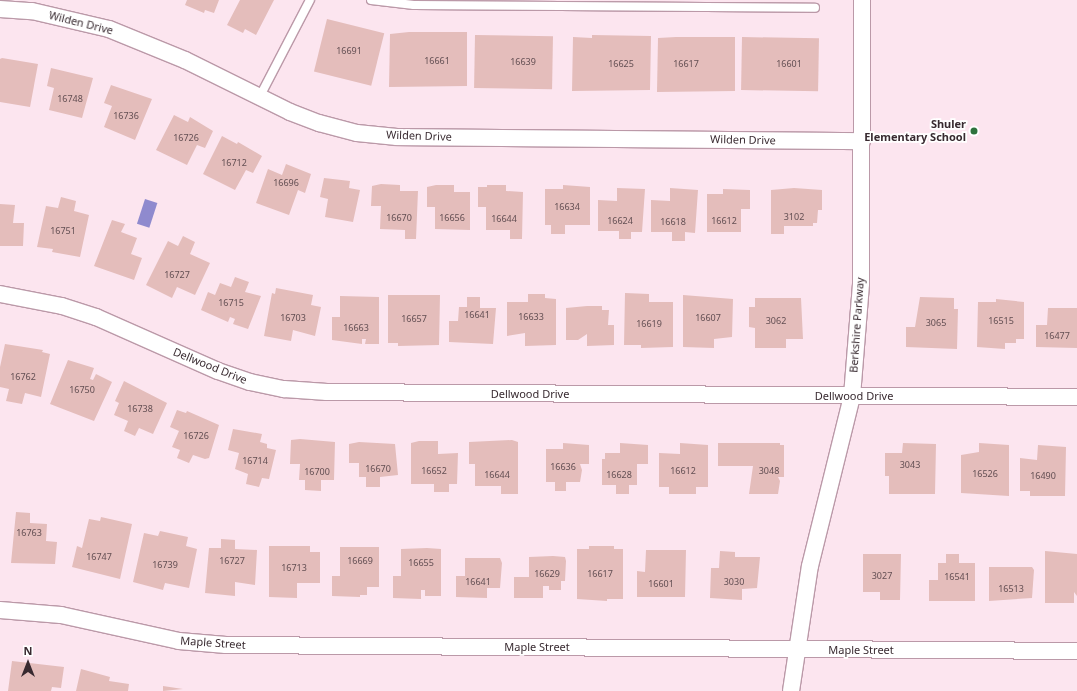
<!DOCTYPE html>
<style>
body{margin:0}
#map{position:relative;width:1077px;height:691px;overflow:hidden;background:#fce5ef;font-family:"Noto Sans",sans-serif}
div>[style]{position:absolute}
.water>*{inset:0;background:#8f8ace;transform-origin:0 0}
.building>*{inset:0;background:#e4bdbb;transform-origin:0 0}
.roads{filter:drop-shadow(1px 0 #bb99a8) drop-shadow(-1px 0 #bb99a8) drop-shadow(0 1px #bb99a8) drop-shadow(0 -1px #bb99a8)}
.lane>*{height:8px;margin:-4px;padding:0 4px;transform-origin:4px;border-radius:4px;background:#fff}
.street>*{height:16px;margin:-8px;padding:0 8px;transform-origin:8px;border-radius:8px;background:#fff}
.dots>*{width:11px;height:11px;translate:-50% -50%;box-sizing:border-box;border:2px solid #fff;border-radius:50%}
span{translate:-50% -50%;white-space:nowrap;text-align:center;line-height:1.15;-webkit-text-stroke:3.5px #fff;paint-order:stroke}
.number-label{font-size:9px;color:#634f53}
.number-label span{-webkit-text-stroke-width:0}
.street-label{font-size:11px;color:#382a30}
.poi-label{font-size:11px;color:#382a30;font-weight:700}
.right{translate:-100% -50%;text-align:right}
.north{position:absolute;left:8px;top:643px;width:40px;height:40px;-webkit-text-stroke:3px #fff;paint-order:stroke;rotate:0deg;font-size:11px;font-weight:700;line-height:16px;text-align:center;color:#382a30}
.north::after{content:'';display:block;margin:auto;width:14px;height:18px;background:#382a30;clip-path:polygon(50% 0,100% 100%,50% 72%,0 100%)}
</style>
<div id="map">
<div class="water">
<div style="left:145px;top:199px;width:13px;height:26px;rotate:18deg"></div>
</div>
<div class="building">
<div style="clip-path:polygon(187px 0,219px 0,214px 13px,205px 10px,204px 13px,185px 5px)"></div>
<div style="clip-path:polygon(240px 0,274px 0,256px 35px,245px 29px,243px 33px,227px 25px)"></div>
<div style="left:327px;top:19px;width:59px;height:54px;rotate:14deg"></div>
<div style="clip-path:polygon(409px 32px,467px 32px,467px 86px,389px 87px,390px 34px)"></div>
<div style="left:475px;top:35px;width:78px;height:53px;rotate:1deg"></div>
<div style="clip-path:polygon(592px 35px,651px 36px,650px 90px,572px 91px,573px 37px,592px 38px)"></div>
<div style="clip-path:polygon(676px 37px,735px 37px,735px 91px,657px 92px,658px 38px)"></div>
<div style="left:742px;top:37px;width:77px;height:53px;rotate:1deg"></div>
<div style="clip-path:polygon(2px 58px,38px 64px,30px 107px,0 102px,0 59px)"></div>
<div style="clip-path:polygon(51px 68px,93px 78px,82px 118px,49px 110px,54px 88px,47px 86px)"></div>
<div style="clip-path:polygon(111px 85px,152px 99px,135px 140px,104px 127px,112px 106px,104px 103px)"></div>
<div style="clip-path:polygon(174px 115px,188px 122px,190px 117px,213px 131px,205px 148px,197px 145px,187px 165px,156px 150px)"></div>
<div style="clip-path:polygon(222px 136px,237px 144px,238px 142px,262px 156px,253px 173px,246px 170px,235px 190px,203px 174px)"></div>
<div style="clip-path:polygon(286px 164px,311px 174px,305px 193px,298px 190px,289px 215px,256px 203px,268px 169px,282px 175px)"></div>
<div style="clip-path:polygon(324px 178px,350px 181px,349px 188px,360px 190px,353px 222px,325px 217px,328px 199px,320px 197px)"></div>
<div style="clip-path:polygon(381px 184px,400px 185px,400px 191px,418px 191px,416px 239px,405px 239px,405px 230px,380px 229px,381px 206px,371px 206px,372px 186px)"></div>
<div style="clip-path:polygon(436px 185px,454px 185px,454px 192px,470px 192px,470px 230px,435px 229px,435px 207px,427px 207px,427px 187px)"></div>
<div style="clip-path:polygon(487px 185px,506px 185px,506px 191px,523px 192px,522px 239px,510px 239px,510px 230px,486px 230px,486px 207px,478px 207px,478px 187px,487px 187px)"></div>
<div style="clip-path:polygon(563px 185px,590px 187px,590px 225px,565px 225px,565px 234px,551px 234px,551px 225px,545px 225px,545px 189px,563px 189px)"></div>
<div style="clip-path:polygon(617px 188px,645px 189px,642px 232px,631px 232px,631px 239px,619px 239px,619px 231px,598px 231px,598px 200px,617px 201px)"></div>
<div style="clip-path:polygon(670px 188px,698px 190px,695px 233px,685px 232px,685px 241px,672px 241px,672px 232px,651px 232px,651px 200px,670px 201px)"></div>
<div style="clip-path:polygon(794px 188px,822px 190px,822px 210px,818px 210px,817px 223px,813px 223px,813px 226px,784px 226px,784px 234px,771px 234px,771px 190px)"></div>
<div style="clip-path:polygon(723px 189px,750px 190px,750px 209px,741px 209px,741px 232px,707px 232px,707px 194px,723px 194px)"></div>
<div style="clip-path:polygon(61px 197px,76px 201px,74px 211px,89px 215px,80px 257px,52px 252px,53px 249px,37px 247px,46px 206px,58px 208px)"></div>
<div style="clip-path:polygon(0 204px,15px 205px,13px 223px,24px 223px,23px 246px,0 246px)"></div>
<div style="clip-path:polygon(112px 220px,125px 224px,121px 232px,137px 238px,131px 254px,142px 258px,134px 280px,94px 266px)"></div>
<div style="clip-path:polygon(183px 236px,195px 242px,190px 254px,210px 263px,195px 295px,177px 287px,172px 298px,146px 285px,168px 241px,178px 246px)"></div>
<div style="clip-path:polygon(235px 277px,249px 282px,245px 292px,261px 296px,248px 329px,233px 324px,235px 319px,230px 317px,228px 322px,201px 310px,208px 292px,215px 295px,220px 283px,231px 287px)"></div>
<div style="clip-path:polygon(276px 288px,313px 295px,311px 305px,321px 307px,315px 336px,293px 330px,291px 341px,264px 336px,272px 293px,275px 294px)"></div>
<div style="clip-path:polygon(625px 293px,649px 294px,649px 302px,673px 302px,673px 347px,641px 348px,641px 345px,624px 345px)"></div>
<div style="clip-path:polygon(528px 294px,545px 294px,545px 298px,556px 299px,556px 345px,525px 346px,525px 333px,507px 336px,507px 302px,528px 302px)"></div>
<div style="clip-path:polygon(388px 295px,440px 295px,439px 345px,398px 346px,398px 343px,388px 343px)"></div>
<div style="clip-path:polygon(683px 295px,733px 299px,732px 337px,714px 339px,714px 348px,683px 347px)"></div>
<div style="clip-path:polygon(340px 296px,379px 297px,379px 344px,365px 344px,366px 339px,362px 339px,362px 344px,332px 340px,332px 317px,340px 317px)"></div>
<div style="clip-path:polygon(467px 297px,480px 297px,480px 308px,496px 308px,493px 344px,449px 342px,449px 321px,458px 321px,459px 307px,467px 307px)"></div>
<div style="clip-path:polygon(920px 297px,954px 298px,954px 309px,958px 309px,957px 349px,906px 347px,906px 327px,915px 327px)"></div>
<div style="clip-path:polygon(755px 298px,801px 298px,803px 339px,786px 339px,786px 348px,755px 348px,755px 328px,749px 327px,749px 307px,755px 307px)"></div>
<div style="clip-path:polygon(996px 299px,1024px 302px,1024px 339px,1016px 339px,1016px 343px,1005px 343px,1005px 349px,977px 347px,978px 302px,996px 302px)"></div>
<div style="clip-path:polygon(587px 306px,602px 306px,602px 310px,609px 310px,608px 325px,614px 325px,614px 345px,587px 346px,587px 334px,578px 340px,566px 340px,566px 308px)"></div>
<div style="clip-path:polygon(1048px 308px,1077px 308px,1077px 348px,1036px 347px,1036px 325px,1047px 325px)"></div>
<div style="clip-path:polygon(5px 344px,43px 350px,42px 352px,50px 354px,41px 397px,25px 393px,22px 404px,6px 401px,9px 389px,0 387px,0 367px)"></div>
<div style="clip-path:polygon(68px 360px,94px 368px,90px 379px,93px 380px,96px 374px,112px 382px,94px 421px,50px 404px)"></div>
<div style="clip-path:polygon(124px 381px,167px 403px,153px 434px,139px 428px,135px 436px,124px 431px,128px 421px,114px 415px,119px 403px,115px 401px)"></div>
<div style="clip-path:polygon(177px 410px,186px 413px,187px 411px,219px 425px,209px 458px,205px 459px,193px 455px,189px 463px,177px 458px,180px 450px,172px 447px,179px 431px,170px 427px)"></div>
<div style="clip-path:polygon(233px 429px,262px 434px,260px 442px,267px 444px,267px 448px,276px 450px,269px 479px,262px 478px,259px 487px,246px 484px,248px 474px,235px 469px,239px 453px,228px 450px)"></div>
<div style="clip-path:polygon(300px 439px,335px 442px,334px 480px,321px 480px,321px 491px,305px 490px,305px 480px,299px 480px,300px 464px,290px 464px,291px 440px)"></div>
<div style="clip-path:polygon(512px 440px,518px 442px,518px 494px,501px 494px,501px 486px,475px 486px,475px 464px,469px 464px,469px 442px)"></div>
<div style="clip-path:polygon(419px 441px,438px 441px,438px 454px,458px 453px,457px 484px,449px 484px,449px 492px,434px 492px,434px 484px,411px 484px,411px 443px)"></div>
<div style="clip-path:polygon(359px 442px,395px 444px,398px 475px,380px 477px,380px 487px,366px 487px,366px 477px,359px 477px,359px 463px,349px 463px,349px 444px)"></div>
<div style="clip-path:polygon(563px 443px,589px 445px,589px 464px,580px 464px,582px 470px,580px 482px,566px 482px,566px 491px,555px 491px,555px 482px,546px 482px,546px 449px,563px 449px)"></div>
<div style="clip-path:polygon(620px 443px,648px 445px,648px 464px,637px 464px,637px 485px,629px 485px,629px 494px,616px 494px,616px 485px,602px 485px,602px 459px,605px 459px,605px 453px,620px 453px)"></div>
<div style="clip-path:polygon(680px 443px,708px 445px,708px 487px,696px 487px,696px 494px,669px 494px,669px 487px,659px 487px,659px 453px,680px 454px)"></div>
<div style="clip-path:polygon(718px 443px,780px 443px,780px 445px,784px 445px,784px 477px,778px 477px,780px 481px,778px 494px,749px 494px,753px 466px,718px 466px)"></div>
<div style="clip-path:polygon(903px 443px,936px 444px,935px 494px,889px 494px,889px 476px,885px 476px,885px 453px,902px 453px)"></div>
<div style="clip-path:polygon(979px 443px,1009px 445px,1009px 496px,961px 493px,961px 455px,979px 452px)"></div>
<div style="clip-path:polygon(1038px 445px,1066px 447px,1065px 496px,1030px 496px,1030px 491px,1020px 491px,1020px 458px,1037px 460px)"></div>
<div style="clip-path:polygon(16px 512px,30px 513px,30px 523px,47px 524px,46px 541px,57px 542px,55px 564px,11px 563px)"></div>
<div style="clip-path:polygon(101px 517px,132px 524px,120px 579px,72px 567px,77px 546px,82px 548px,89px 519px,100px 521px)"></div>
<div style="clip-path:polygon(160px 531px,188px 537px,186px 546px,197px 549px,189px 588px,165px 583px,163px 590px,133px 582px,144px 533px,158px 536px)"></div>
<div style="clip-path:polygon(221px 539px,235px 540px,235px 549px,257px 550px,255px 585px,235px 582px,235px 596px,205px 593px,209px 548px,221px 548px)"></div>
<div style="clip-path:polygon(269px 546px,310px 546px,310px 552px,320px 552px,320px 583px,297px 583px,297px 598px,269px 597px)"></div>
<div style="clip-path:polygon(589px 546px,614px 546px,614px 549px,623px 549px,623px 599px,607px 599px,607px 601px,577px 599px,577px 549px,589px 549px)"></div>
<div style="clip-path:polygon(340px 547px,379px 547px,379px 587px,367px 587px,367px 595px,360px 595px,360px 597px,332px 596px,332px 576px,340px 576px)"></div>
<div style="clip-path:polygon(427px 548px,441px 549px,441px 596px,425px 596px,425px 590px,421px 590px,421px 599px,393px 598px,393px 576px,401px 576px,401px 549px)"></div>
<div style="clip-path:polygon(646px 550px,686px 550px,685px 597px,637px 597px,637px 571px,645px 572px)"></div>
<div style="clip-path:polygon(720px 551px,735px 552px,735px 557px,760px 557px,757px 588px,742px 589px,742px 600px,710px 598px,711px 568px,719px 568px)"></div>
<div style="clip-path:polygon(1045px 551px,1077px 554px,1077px 596px,1074px 592px,1074px 603px,1045px 603px)"></div>
<div style="clip-path:polygon(863px 554px,901px 554px,900px 600px,880px 600px,880px 592px,863px 592px)"></div>
<div style="clip-path:polygon(946px 554px,959px 554px,959px 563px,975px 563px,975px 601px,929px 601px,929px 580px,938px 580px,938px 563px,946px 563px)"></div>
<div style="clip-path:polygon(553px 556px,565px 557px,566px 561px,565px 581px,561px 581px,561px 590px,549px 590px,549px 586px,543px 586px,543px 598px,514px 598px,514px 577px,529px 577px,529px 557px)"></div>
<div style="clip-path:polygon(465px 558px,500px 558px,502px 563px,500px 588px,487px 588px,487px 598px,456px 597px,456px 576px,465px 576px)"></div>
<div style="clip-path:polygon(989px 567px,1032px 567px,1034px 570px,1032px 598px,989px 601px)"></div>
<div style="clip-path:polygon(12px 661px,64px 667px,61px 688px,52px 687px,51px 691px,8px 691px)"></div>
<div style="clip-path:polygon(81px 669px,110px 677px,109px 681px,129px 684px,128px 691px,76px 691px)"></div>
<div style="clip-path:polygon(163px 686px,183px 689px,163px 691px)"></div>
</div>
<div class="roads">
<div class="lane">
<div style="left:371px;top:0;width:43px;rotate:6.6deg"></div>
<div style="left:414px;top:5px;width:401px;rotate:0.4deg"></div>
<div style="left:260px;top:96px;width:108px;rotate:-62.5deg"></div>
</div>
<div class="street">
<div style="left:0;top:9px;width:32px;rotate:4deg"></div>
<div style="left:32px;top:11px;width:79px;rotate:13.2deg"></div>
<div style="left:109px;top:29px;width:82px;rotate:22.2deg"></div>
<div style="left:185px;top:60px;width:117px;rotate:26.3deg"></div>
<div style="left:290px;top:112px;width:31px;rotate:21deg"></div>
<div style="left:319px;top:123px;width:39px;rotate:15deg"></div>
<div style="left:357px;top:133px;width:40px;rotate:5.7deg"></div>
<div style="left:397px;top:137px;width:465px;rotate:0.5deg"></div>
<div style="left:0;top:294px;width:63px;rotate:11deg"></div>
<div style="left:62px;top:306px;width:36px;rotate:18deg"></div>
<div style="left:96px;top:317px;width:133px;rotate:23.9deg"></div>
<div style="left:218px;top:371px;width:34px;rotate:19deg"></div>
<div style="left:250px;top:382px;width:35px;rotate:12deg"></div>
<div style="left:284px;top:389px;width:43px;rotate:4deg"></div>
<div style="left:327px;top:392px;width:750px;rotate:0.38deg"></div>
<div style="left:0;top:610px;width:61px;rotate:4.7deg"></div>
<div style="left:61px;top:615px;width:121px;rotate:12.4deg"></div>
<div style="left:179px;top:641px;width:47px;rotate:4.9deg"></div>
<div style="left:226px;top:645px;width:851px;rotate:0.4deg"></div>
<div style="left:791px;top:691px;width:126px;rotate:-81.4deg"></div>
<div style="left:810px;top:566px;width:175px;rotate:-76.1deg"></div>
<div style="left:852px;top:396px;width:113px;rotate:-85.4deg"></div>
<div style="left:861px;top:283px;width:283px;rotate:-89.8deg"></div>
</div>
</div>
<div class="dots">
<div style="left:974px;top:131px;background:#2e723d"></div>
</div>
<div class="number-label">
<span style="left:349px;top:51px">16691</span>
<span style="left:437px;top:61px">16661</span>
<span style="left:523px;top:62px">16639</span>
<span style="left:621px;top:64px">16625</span>
<span style="left:686px;top:64px">16617</span>
<span style="left:789px;top:64px">16601</span>
<span style="left:70px;top:99px">16748</span>
<span style="left:126px;top:116px">16736</span>
<span style="left:186px;top:138px">16726</span>
<span style="left:234px;top:163px">16712</span>
<span style="left:286px;top:183px">16696</span>
<span style="left:567px;top:207px">16634</span>
<span style="left:794px;top:217px">3102</span>
<span style="left:399px;top:218px">16670</span>
<span style="left:452px;top:218px">16656</span>
<span style="left:504px;top:219px">16644</span>
<span style="left:620px;top:221px">16624</span>
<span style="left:724px;top:221px">16612</span>
<span style="left:673px;top:222px">16618</span>
<span style="left:63px;top:231px">16751</span>
<span style="left:177px;top:275px">16727</span>
<span style="left:231px;top:303px">16715</span>
<span style="left:477px;top:315px">16641</span>
<span style="left:531px;top:317px">16633</span>
<span style="left:293px;top:318px">16703</span>
<span style="left:708px;top:318px">16607</span>
<span style="left:414px;top:319px">16657</span>
<span style="left:776px;top:321px">3062</span>
<span style="left:1001px;top:321px">16515</span>
<span style="left:936px;top:323px">3065</span>
<span style="left:649px;top:324px">16619</span>
<span style="left:356px;top:328px">16663</span>
<span style="left:1057px;top:336px">16477</span>
<span style="left:23px;top:377px">16762</span>
<span style="left:82px;top:390px">16750</span>
<span style="left:140px;top:409px">16738</span>
<span style="left:196px;top:436px">16726</span>
<span style="left:255px;top:461px">16714</span>
<span style="left:910px;top:465px">3043</span>
<span style="left:563px;top:467px">16636</span>
<span style="left:378px;top:469px">16670</span>
<span style="left:434px;top:471px">16652</span>
<span style="left:683px;top:471px">16612</span>
<span style="left:769px;top:471px">3048</span>
<span style="left:317px;top:472px">16700</span>
<span style="left:985px;top:474px">16526</span>
<span style="left:497px;top:475px">16644</span>
<span style="left:619px;top:475px">16628</span>
<span style="left:1043px;top:476px">16490</span>
<span style="left:29px;top:533px">16763</span>
<span style="left:99px;top:557px">16747</span>
<span style="left:232px;top:561px">16727</span>
<span style="left:360px;top:561px">16669</span>
<span style="left:421px;top:563px">16655</span>
<span style="left:165px;top:565px">16739</span>
<span style="left:294px;top:568px">16713</span>
<span style="left:547px;top:574px">16629</span>
<span style="left:600px;top:574px">16617</span>
<span style="left:882px;top:576px">3027</span>
<span style="left:957px;top:577px">16541</span>
<span style="left:478px;top:582px">16641</span>
<span style="left:734px;top:582px">3030</span>
<span style="left:661px;top:584px">16601</span>
<span style="left:1011px;top:589px">16513</span>
</div>
<div class="street-label">
<span style="left:81px;top:23px;rotate:14deg">Wilden Drive</span>
<span style="left:419px;top:136px;rotate:2deg">Wilden Drive</span>
<span style="left:743px;top:140px;rotate:1deg">Wilden Drive</span>
<span style="left:857px;top:325px;rotate:-86deg">Berkshire Parkway</span>
<span style="left:210px;top:366px;rotate:22deg">Dellwood Drive</span>
<span style="left:530px;top:394px">Dellwood Drive</span>
<span style="left:854px;top:396px">Dellwood Drive</span>
<span style="left:213px;top:643px;rotate:4deg">Maple Street</span>
<span style="left:537px;top:647px">Maple Street</span>
<span style="left:861px;top:650px">Maple Street</span>
</div>
<div class="poi-label">
<span class="right" style="left:966px;top:131px">Shuler<br>Elementary School</span>
</div>
<div class="north">N</div>
</div>
